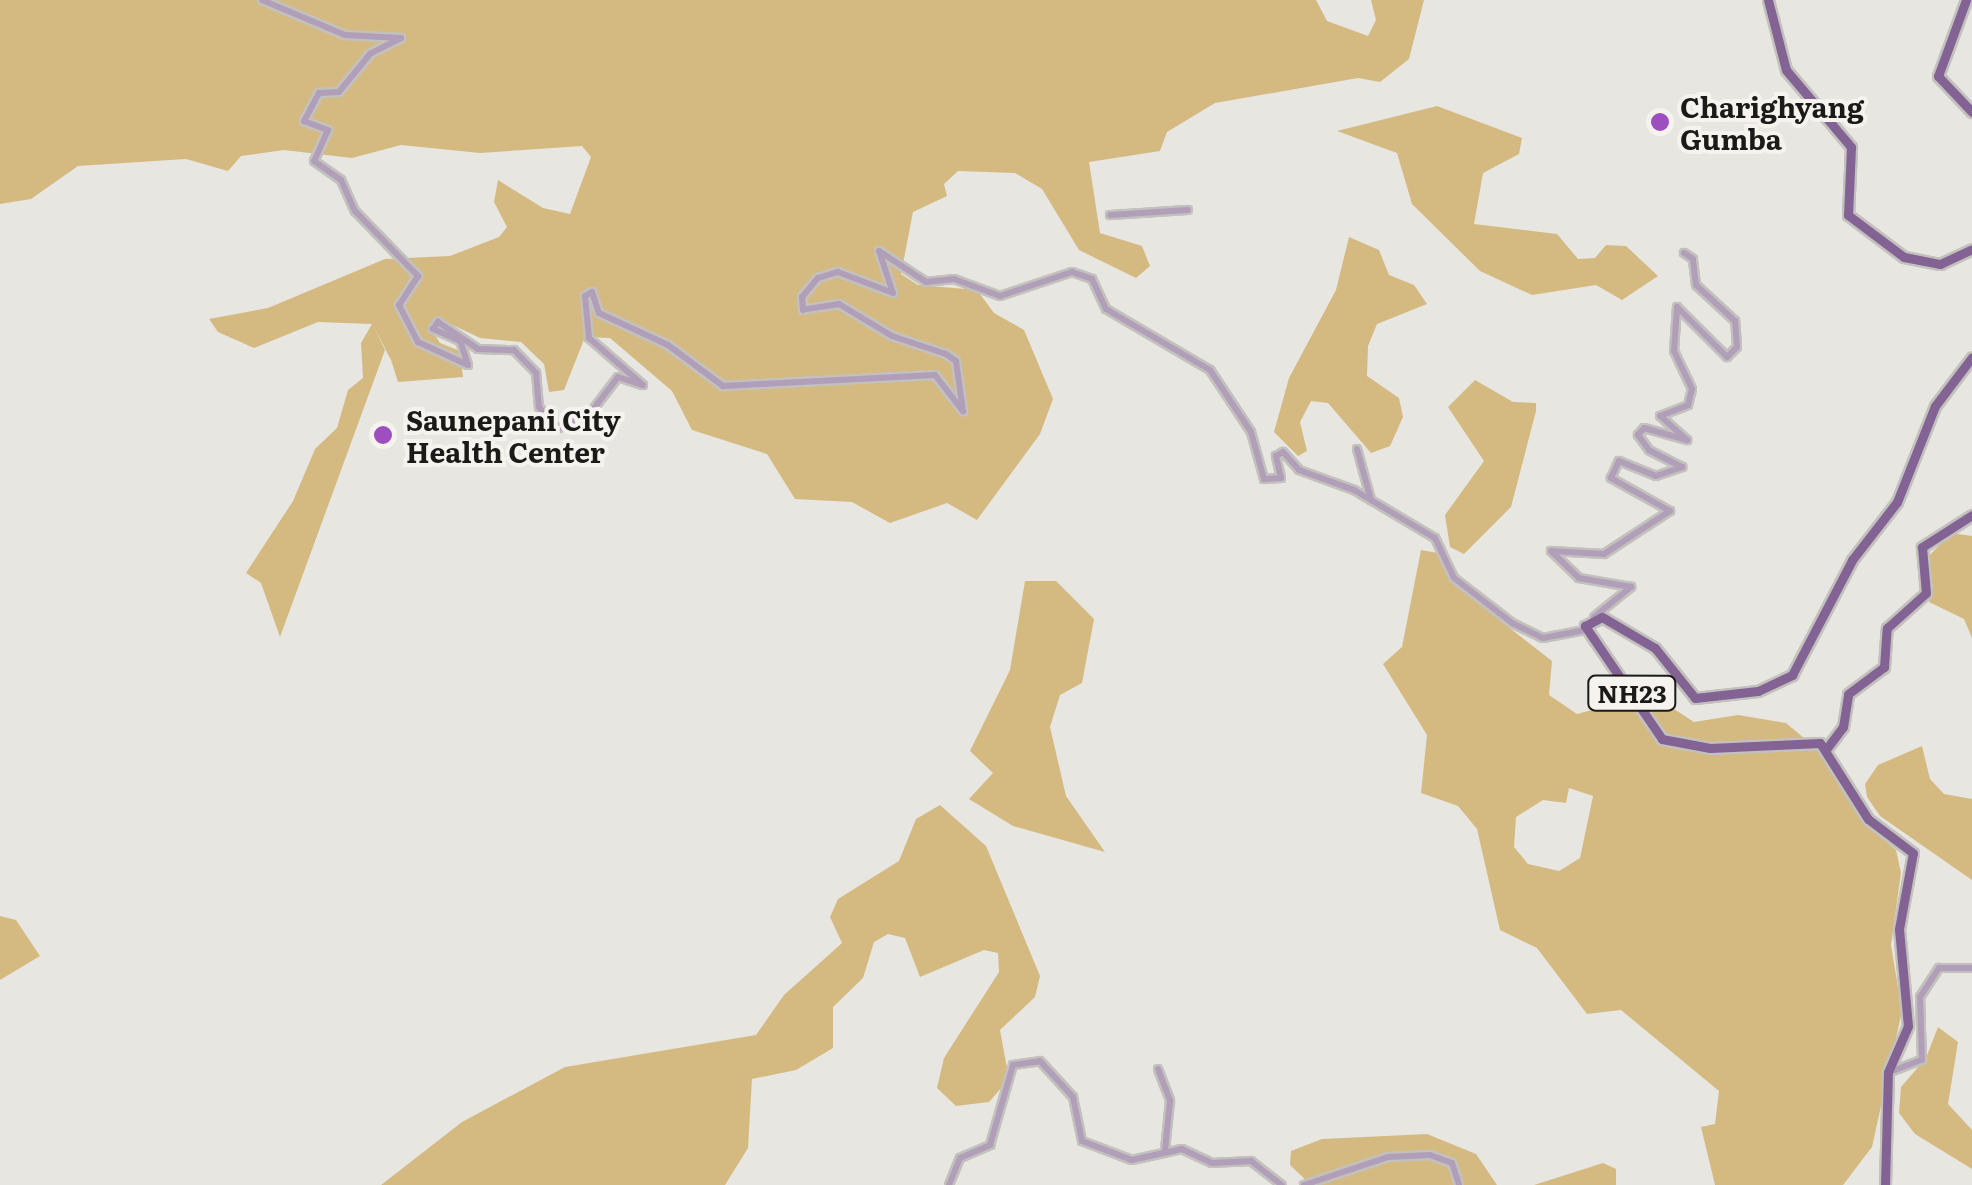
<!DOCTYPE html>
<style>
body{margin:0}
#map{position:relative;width:1972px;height:1185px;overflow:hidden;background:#e8e6e1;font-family:Literata,serif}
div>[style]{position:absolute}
.green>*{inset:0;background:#d4ba81}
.roads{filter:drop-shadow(2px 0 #c3c1bd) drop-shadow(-2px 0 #c3c1bd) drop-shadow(0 2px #c3c1bd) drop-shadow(0 -2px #c3c1bd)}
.minor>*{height:6px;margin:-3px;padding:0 3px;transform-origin:3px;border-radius:3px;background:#b19fba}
.major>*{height:9px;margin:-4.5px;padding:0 4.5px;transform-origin:4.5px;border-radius:4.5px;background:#836294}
.dots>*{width:28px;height:28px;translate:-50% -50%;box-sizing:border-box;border:5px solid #f6f3ee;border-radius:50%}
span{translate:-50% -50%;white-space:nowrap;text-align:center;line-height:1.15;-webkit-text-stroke:8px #f6f3ee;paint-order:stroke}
.shield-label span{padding:2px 8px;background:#f6f3ee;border:2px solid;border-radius:8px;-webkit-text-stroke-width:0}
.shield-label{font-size:25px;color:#1b1a18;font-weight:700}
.poi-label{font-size:28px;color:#1b1a18;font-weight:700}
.left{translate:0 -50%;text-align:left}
</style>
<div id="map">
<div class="green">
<div style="clip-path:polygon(0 0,1316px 0,1327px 21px,1368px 36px,1376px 20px,1371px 0,1424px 0,1409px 59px,1380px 82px,1358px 78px,1215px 103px,1167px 132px,1160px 151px,1089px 162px,1100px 233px,1142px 246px,1150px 266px,1136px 278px,1079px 250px,1042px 189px,1015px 173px,958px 171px,944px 184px,947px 196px,913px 212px,901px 274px,918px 285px,977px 290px,994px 313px,1024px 330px,1053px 399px,1040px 434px,977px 520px,947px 503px,890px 523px,852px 502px,795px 499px,767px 454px,692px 430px,672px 391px,610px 338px,585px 337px,564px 390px,549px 392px,544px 364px,521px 342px,480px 338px,438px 318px,430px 327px,440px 343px,460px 351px,463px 377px,398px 382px,391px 360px,374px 327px,385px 350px,280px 637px,261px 583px,246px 573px,293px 501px,315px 449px,337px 428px,348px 390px,363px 378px,361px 343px,372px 324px,318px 322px,254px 348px,218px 332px,209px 319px,268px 308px,385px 259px,450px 256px,499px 237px,507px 227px,494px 202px,498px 180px,543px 208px,570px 214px,591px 157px,582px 146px,480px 153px,401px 145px,352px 158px,284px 150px,241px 156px,228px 171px,186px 159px,78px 166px,31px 199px,0 204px)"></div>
<div style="clip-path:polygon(1437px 106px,1522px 138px,1519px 154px,1483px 173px,1474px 224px,1557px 234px,1578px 259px,1595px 258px,1606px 245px,1626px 246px,1658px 276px,1622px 300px,1596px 285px,1532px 295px,1480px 271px,1412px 204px,1397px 153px,1337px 131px)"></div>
<div style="clip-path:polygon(1349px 237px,1379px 250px,1389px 275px,1414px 285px,1427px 304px,1377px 324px,1368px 346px,1367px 376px,1399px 398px,1403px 417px,1390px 446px,1371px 453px,1328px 403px,1311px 401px,1300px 422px,1307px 451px,1298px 456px,1274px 432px,1289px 378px,1336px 290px)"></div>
<div style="clip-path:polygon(1475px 380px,1513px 402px,1536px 403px,1536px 411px,1511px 507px,1464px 554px,1450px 547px,1445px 515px,1484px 461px,1448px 407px)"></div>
<div style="clip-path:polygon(1951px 533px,1972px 536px,1972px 638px,1964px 619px,1929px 602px,1933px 586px,1923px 562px)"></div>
<div style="clip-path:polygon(evenodd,1421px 550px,1438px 553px,1456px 586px,1552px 661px,1549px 695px,1577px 714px,1651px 694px,1694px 722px,1738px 715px,1786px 723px,1823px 754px,1865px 824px,1896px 850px,1901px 873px,1891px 945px,1902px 1011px,1872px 1147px,1843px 1185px,1715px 1185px,1701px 1127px,1715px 1124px,1719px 1091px,1621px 1010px,1587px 1014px,1537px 948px,1500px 930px,1477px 829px,1458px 806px,1421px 793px,1427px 735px,1383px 664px,1402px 647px,1421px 550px,1569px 788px,1593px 796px,1580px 858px,1559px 871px,1528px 864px,1514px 847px,1516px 817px,1543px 800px,1566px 803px,1569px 788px)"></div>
<div style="clip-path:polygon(1025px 581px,1056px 581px,1094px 619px,1082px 683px,1060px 695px,1050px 727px,1066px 796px,1105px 852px,1013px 826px,969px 799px,993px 773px,970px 751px,1010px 670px)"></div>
<div style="clip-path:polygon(1922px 746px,1930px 779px,1944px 794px,1972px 799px,1972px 880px,1880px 816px,1867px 797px,1865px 784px,1878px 765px)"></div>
<div style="clip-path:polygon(940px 805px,986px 846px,1040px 976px,1035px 997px,1000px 1030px,1009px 1079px,989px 1102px,956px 1106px,937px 1088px,944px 1058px,999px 972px,998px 953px,984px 950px,920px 977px,905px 938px,888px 934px,874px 942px,863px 978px,833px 1007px,833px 1048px,796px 1070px,752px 1079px,748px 1148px,725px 1185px,381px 1185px,462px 1122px,565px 1067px,756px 1035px,784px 995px,842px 943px,830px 917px,838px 899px,899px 861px,916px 819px)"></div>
<div style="clip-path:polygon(0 916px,16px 920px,40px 956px,0 980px)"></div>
<div style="clip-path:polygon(1938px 1027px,1958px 1042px,1948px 1104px,1972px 1130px,1972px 1169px,1915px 1134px,1899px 1113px,1901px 1087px,1926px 1058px)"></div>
<div style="clip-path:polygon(1427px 1134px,1476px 1154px,1497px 1185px,1311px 1185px,1290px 1165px,1291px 1151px,1322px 1139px)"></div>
<div style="clip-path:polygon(1603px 1163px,1616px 1169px,1616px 1185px,1534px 1185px)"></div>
</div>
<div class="roads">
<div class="minor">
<div style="left:262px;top:0;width:90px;rotate:22.9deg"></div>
<div style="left:345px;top:35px;width:56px;rotate:3.1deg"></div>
<div style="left:401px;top:38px;width:35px;rotate:153deg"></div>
<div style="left:370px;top:54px;width:49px;rotate:129.2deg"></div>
<div style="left:339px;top:92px;width:20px;rotate:177deg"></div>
<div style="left:319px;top:93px;width:32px;rotate:118deg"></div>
<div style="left:304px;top:121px;width:26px;rotate:21deg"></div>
<div style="left:328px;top:130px;width:34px;rotate:114deg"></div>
<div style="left:314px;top:161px;width:33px;rotate:35deg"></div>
<div style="left:341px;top:180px;width:34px;rotate:66deg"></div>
<div style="left:355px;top:211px;width:91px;rotate:45.9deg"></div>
<div style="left:418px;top:276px;width:35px;rotate:123deg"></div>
<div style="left:399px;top:305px;width:42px;rotate:62.8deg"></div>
<div style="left:418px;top:342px;width:55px;rotate:24.7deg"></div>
<div style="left:468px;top:365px;width:25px;rotate:-108deg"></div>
<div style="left:460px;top:341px;width:30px;rotate:-156deg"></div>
<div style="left:433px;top:329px;width:9px;rotate:-54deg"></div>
<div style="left:438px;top:322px;width:48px;rotate:34deg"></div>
<div style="left:478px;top:349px;width:36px;rotate:2deg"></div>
<div style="left:514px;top:350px;width:32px;rotate:46deg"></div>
<div style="left:536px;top:373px;width:34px;rotate:85deg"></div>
<div style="left:539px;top:407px;width:28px;rotate:52deg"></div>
<div style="left:556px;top:429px;width:35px;rotate:-22deg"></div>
<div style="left:588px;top:416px;width:49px;rotate:-52.4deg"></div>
<div style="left:618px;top:377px;width:26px;rotate:18deg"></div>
<div style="left:643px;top:385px;width:72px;rotate:-139deg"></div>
<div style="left:589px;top:338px;width:42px;rotate:-95.4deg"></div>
<div style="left:585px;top:296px;width:8px;rotate:-30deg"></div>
<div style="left:592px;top:292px;width:22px;rotate:72deg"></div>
<div style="left:599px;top:313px;width:76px;rotate:24.9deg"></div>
<div style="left:668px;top:345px;width:69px;rotate:36.7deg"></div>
<div style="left:723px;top:386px;width:212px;rotate:-3deg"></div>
<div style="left:935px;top:375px;width:46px;rotate:52.1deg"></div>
<div style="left:963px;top:411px;width:50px;rotate:-98deg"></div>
<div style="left:956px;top:361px;width:12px;rotate:-145deg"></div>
<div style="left:946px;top:354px;width:57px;rotate:-161.6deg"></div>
<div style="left:892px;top:336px;width:62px;rotate:-148.9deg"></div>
<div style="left:839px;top:304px;width:36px;rotate:171deg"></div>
<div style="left:803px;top:310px;width:13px;rotate:-94deg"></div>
<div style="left:802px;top:297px;width:25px;rotate:-50deg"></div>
<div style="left:818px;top:278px;width:21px;rotate:-17deg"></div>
<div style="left:838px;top:272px;width:59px;rotate:20.9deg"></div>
<div style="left:893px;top:293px;width:44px;rotate:-108.4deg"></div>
<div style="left:879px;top:251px;width:56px;rotate:33.4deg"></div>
<div style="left:926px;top:282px;width:28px;rotate:-6deg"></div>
<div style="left:954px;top:279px;width:49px;rotate:20.3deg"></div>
<div style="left:1000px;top:296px;width:76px;rotate:-18.4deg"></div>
<div style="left:1072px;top:272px;width:21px;rotate:19deg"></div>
<div style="left:1092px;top:279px;width:33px;rotate:65deg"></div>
<div style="left:1106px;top:309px;width:121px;rotate:30.4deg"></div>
<div style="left:1210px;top:370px;width:74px;rotate:56.5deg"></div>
<div style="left:1251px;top:432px;width:49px;rotate:74.5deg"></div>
<div style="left:1264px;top:479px;width:17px;rotate:-3deg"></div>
<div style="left:1281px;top:478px;width:23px;rotate:-103deg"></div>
<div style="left:1276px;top:456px;width:8px;rotate:-30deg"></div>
<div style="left:1283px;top:452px;width:24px;rotate:48deg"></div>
<div style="left:1299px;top:470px;width:59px;rotate:20deg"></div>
<div style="left:1354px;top:490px;width:94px;rotate:30.7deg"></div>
<div style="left:1435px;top:538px;width:44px;rotate:64.6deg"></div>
<div style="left:1454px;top:578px;width:73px;rotate:37.8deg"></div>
<div style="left:1512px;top:623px;width:34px;rotate:26deg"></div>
<div style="left:1543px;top:638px;width:43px;rotate:-10.8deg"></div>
<div style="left:1110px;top:215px;width:78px;rotate:-3.7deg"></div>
<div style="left:1357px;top:449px;width:53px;rotate:74.6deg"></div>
<div style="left:1594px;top:617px;width:48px;rotate:-39deg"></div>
<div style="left:1631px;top:587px;width:53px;rotate:-170.2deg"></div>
<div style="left:1579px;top:578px;width:39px;rotate:-136deg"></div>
<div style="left:1551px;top:551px;width:53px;rotate:3.2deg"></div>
<div style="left:1604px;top:554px;width:79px;rotate:-33.1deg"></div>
<div style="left:1670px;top:511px;width:68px;rotate:-150.8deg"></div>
<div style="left:1611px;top:478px;width:19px;rotate:-65deg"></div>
<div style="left:1619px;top:461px;width:40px;rotate:22deg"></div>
<div style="left:1656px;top:476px;width:28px;rotate:-19deg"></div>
<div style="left:1682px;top:467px;width:37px;rotate:-153deg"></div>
<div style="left:1649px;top:450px;width:19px;rotate:-126deg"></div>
<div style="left:1638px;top:435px;width:9px;rotate:-49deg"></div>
<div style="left:1644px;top:428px;width:45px;rotate:15.6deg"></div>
<div style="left:1687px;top:440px;width:36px;rotate:-138deg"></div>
<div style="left:1660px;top:416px;width:30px;rotate:-21deg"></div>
<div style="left:1688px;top:405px;width:16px;rotate:-76deg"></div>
<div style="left:1692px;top:389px;width:42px;rotate:-115.3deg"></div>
<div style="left:1674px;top:351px;width:44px;rotate:-86.1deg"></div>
<div style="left:1677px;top:307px;width:71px;rotate:45deg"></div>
<div style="left:1727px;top:357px;width:14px;rotate:-45deg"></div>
<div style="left:1737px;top:347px;width:26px;rotate:-94deg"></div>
<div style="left:1735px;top:321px;width:53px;rotate:-137.3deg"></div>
<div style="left:1696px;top:285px;width:26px;rotate:-97deg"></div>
<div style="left:1693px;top:259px;width:11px;rotate:-146deg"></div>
<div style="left:1158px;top:1069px;width:34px;rotate:69deg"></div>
<div style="left:1170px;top:1101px;width:49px;rotate:95.8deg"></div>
<div style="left:1890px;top:1072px;width:34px;rotate:-21deg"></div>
<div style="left:1922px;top:1060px;width:63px;rotate:-91.8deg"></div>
<div style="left:1920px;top:997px;width:35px;rotate:-57deg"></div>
<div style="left:1939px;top:968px;width:33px"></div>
<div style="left:949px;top:1185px;width:29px;rotate:-68deg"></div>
<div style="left:960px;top:1158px;width:33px;rotate:-23deg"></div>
<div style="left:990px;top:1145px;width:83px;rotate:-74deg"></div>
<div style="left:1013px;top:1065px;width:27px;rotate:-8deg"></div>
<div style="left:1040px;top:1061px;width:49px;rotate:47.5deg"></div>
<div style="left:1073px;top:1097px;width:45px;rotate:78.4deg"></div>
<div style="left:1082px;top:1141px;width:53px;rotate:20.8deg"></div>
<div style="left:1132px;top:1160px;width:51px;rotate:-12.4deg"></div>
<div style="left:1182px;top:1149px;width:33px;rotate:25deg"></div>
<div style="left:1212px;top:1163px;width:39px;rotate:-3deg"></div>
<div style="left:1251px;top:1161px;width:39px;rotate:38deg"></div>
<div style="left:1304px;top:1185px;width:89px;rotate:-18.4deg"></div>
<div style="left:1388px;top:1157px;width:42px;rotate:-2.7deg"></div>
<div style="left:1430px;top:1155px;width:23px;rotate:20deg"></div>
<div style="left:1452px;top:1163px;width:23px;rotate:72deg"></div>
</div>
<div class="major">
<div style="left:1768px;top:0;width:72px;rotate:75.6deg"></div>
<div style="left:1786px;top:70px;width:101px;rotate:49.8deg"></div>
<div style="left:1851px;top:147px;width:68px;rotate:92.5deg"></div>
<div style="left:1848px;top:215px;width:70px;rotate:36.9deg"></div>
<div style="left:1904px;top:257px;width:37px;rotate:11deg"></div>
<div style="left:1940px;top:264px;width:35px;rotate:-25deg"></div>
<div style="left:1966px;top:0;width:81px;rotate:110.2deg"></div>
<div style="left:1938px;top:76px;width:50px;rotate:46.6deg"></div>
<div style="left:1827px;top:748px;width:26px;rotate:-53deg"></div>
<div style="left:1843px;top:727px;width:33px;rotate:-81deg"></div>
<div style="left:1848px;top:694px;width:45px;rotate:-36.9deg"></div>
<div style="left:1884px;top:667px;width:39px;rotate:-86deg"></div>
<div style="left:1887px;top:628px;width:52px;rotate:-41.9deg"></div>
<div style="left:1926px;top:593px;width:46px;rotate:-95deg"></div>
<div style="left:1922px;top:547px;width:59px;rotate:-32.6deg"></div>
<div style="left:1885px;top:1185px;width:113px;rotate:-88.5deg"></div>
<div style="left:1888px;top:1072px;width:50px;rotate:-66.5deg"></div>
<div style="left:1908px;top:1026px;width:97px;rotate:-95.3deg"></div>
<div style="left:1899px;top:929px;width:77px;rotate:-79.6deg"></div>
<div style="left:1913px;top:853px;width:56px;rotate:-142.9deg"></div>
<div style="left:1868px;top:819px;width:90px;rotate:-122.3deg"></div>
<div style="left:1820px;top:743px;width:110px;rotate:177.4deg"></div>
<div style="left:1710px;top:748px;width:49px;rotate:-169.4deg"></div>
<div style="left:1662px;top:739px;width:137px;rotate:-124.3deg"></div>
<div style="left:1585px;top:626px;width:19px;rotate:-28deg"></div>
<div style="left:1602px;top:617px;width:61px;rotate:30.3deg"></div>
<div style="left:1655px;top:648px;width:64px;rotate:51.3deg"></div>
<div style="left:1695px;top:698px;width:63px;rotate:-6.3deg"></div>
<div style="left:1758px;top:691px;width:38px;rotate:-25deg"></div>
<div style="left:1792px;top:675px;width:130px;rotate:-62.4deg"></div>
<div style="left:1852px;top:560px;width:73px;rotate:-52.2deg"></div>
<div style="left:1897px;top:502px;width:103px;rotate:-68.4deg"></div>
<div style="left:1935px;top:406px;width:61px;rotate:-52.9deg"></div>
</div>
</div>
<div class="dots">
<div style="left:1660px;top:122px;background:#9d4ebf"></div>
<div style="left:383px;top:435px;background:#9d4ebf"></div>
</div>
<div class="shield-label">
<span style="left:1632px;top:693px">NH23</span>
</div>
<div class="poi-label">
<span class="left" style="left:1680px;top:122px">Charighyang<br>Gumba</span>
<span class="left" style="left:406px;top:435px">Saunepani City<br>Health Center</span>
</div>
</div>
